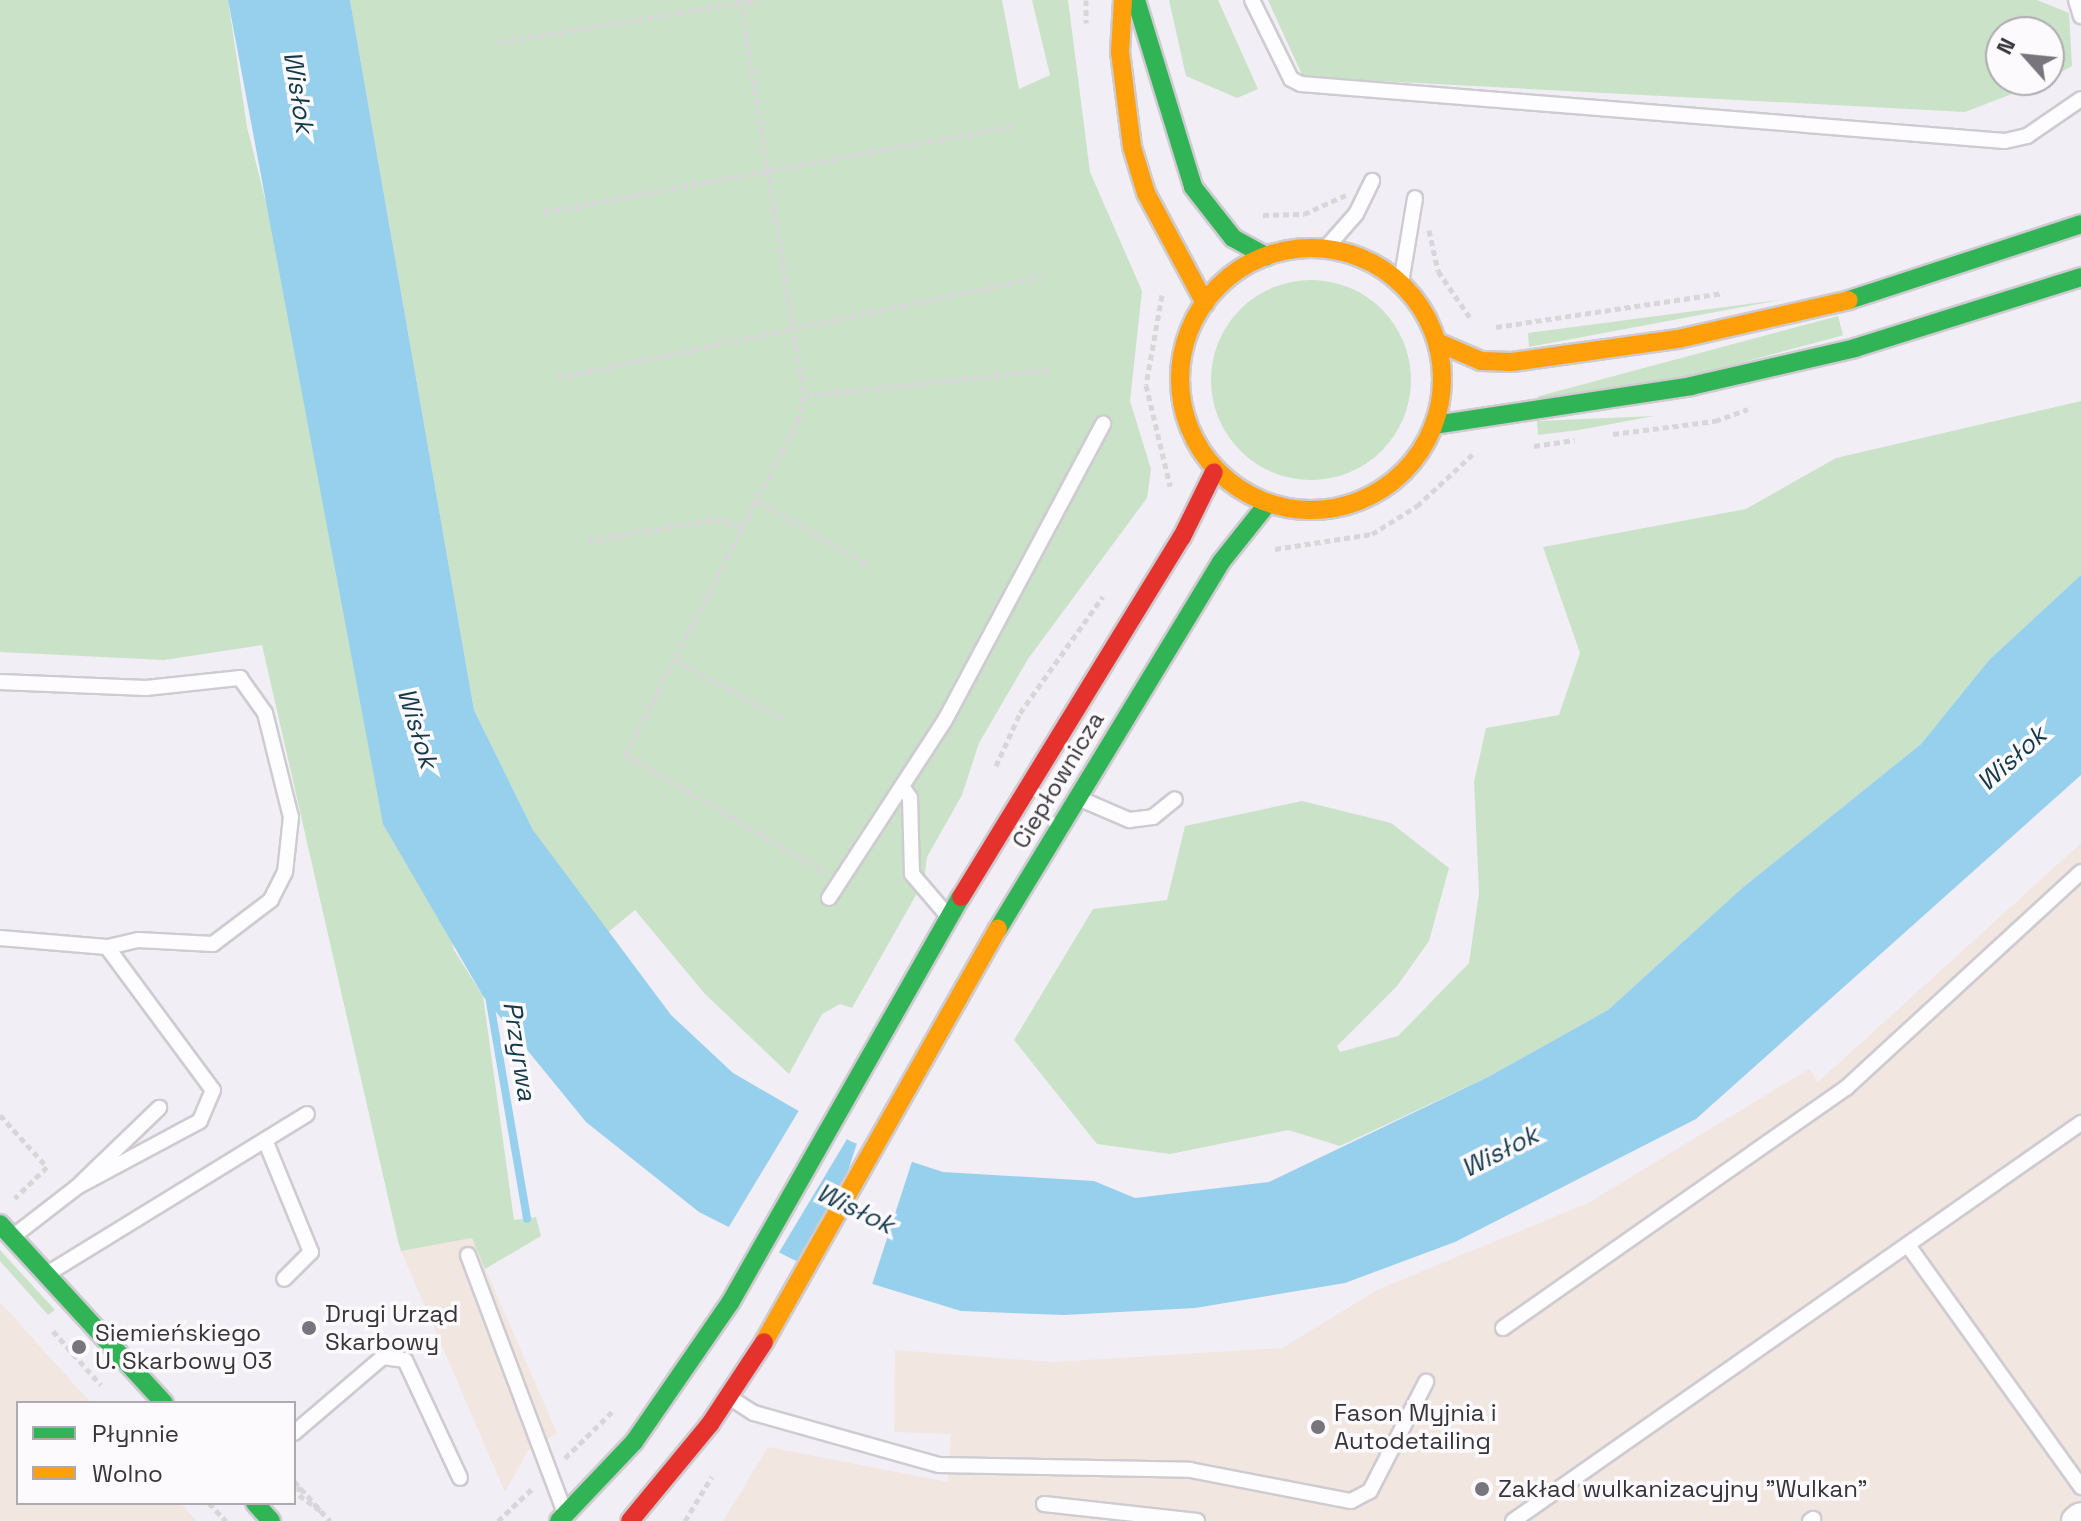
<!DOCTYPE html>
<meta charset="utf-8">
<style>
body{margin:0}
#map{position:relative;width:2081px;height:1521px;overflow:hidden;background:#f2eef6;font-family:"Space Grotesk",sans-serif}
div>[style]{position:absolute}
.industrial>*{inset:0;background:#f2e6e1}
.green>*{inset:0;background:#cae2c8;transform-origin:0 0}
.round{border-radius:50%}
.water>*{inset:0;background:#97d0ed}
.pier>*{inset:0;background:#f2eef6;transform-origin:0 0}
.stream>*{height:8px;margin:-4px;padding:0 4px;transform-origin:4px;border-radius:4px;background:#97d0ed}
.path>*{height:5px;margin-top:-2.5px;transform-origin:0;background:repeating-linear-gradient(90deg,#d8d6d9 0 6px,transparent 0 10px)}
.roads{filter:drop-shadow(2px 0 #cecbd1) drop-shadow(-2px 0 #cecbd1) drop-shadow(0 2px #cecbd1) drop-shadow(0 -2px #cecbd1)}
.lane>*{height:14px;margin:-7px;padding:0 7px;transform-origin:7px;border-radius:7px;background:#fdfcfe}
.street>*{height:28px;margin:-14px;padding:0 14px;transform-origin:14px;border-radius:14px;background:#fdfcfe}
.fast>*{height:18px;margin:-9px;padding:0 9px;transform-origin:9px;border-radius:9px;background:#30b455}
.slow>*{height:18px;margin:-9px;padding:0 9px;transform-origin:9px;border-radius:9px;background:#ff9f0a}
.slow>.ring{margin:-9px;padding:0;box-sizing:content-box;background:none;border:18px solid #ff9f0a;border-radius:50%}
.jam>*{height:18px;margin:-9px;padding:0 9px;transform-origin:9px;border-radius:9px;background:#e5322d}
.dots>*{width:22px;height:22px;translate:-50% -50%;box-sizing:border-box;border:4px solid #fcfafd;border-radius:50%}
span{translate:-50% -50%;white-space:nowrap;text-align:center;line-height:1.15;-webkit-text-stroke:7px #fcfafd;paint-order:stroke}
.street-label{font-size:24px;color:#37343a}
.poi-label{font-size:24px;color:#37343a}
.left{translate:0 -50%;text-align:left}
.water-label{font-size:26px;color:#143a4a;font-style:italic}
.legend{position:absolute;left:16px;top:1401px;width:280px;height:104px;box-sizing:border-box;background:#fcfafd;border:2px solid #adabaf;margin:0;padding:10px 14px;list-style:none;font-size:24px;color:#37343a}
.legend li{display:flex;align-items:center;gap:16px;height:40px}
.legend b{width:40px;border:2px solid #adabaf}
.north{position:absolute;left:1985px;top:16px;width:80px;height:80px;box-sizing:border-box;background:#fcfafd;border:2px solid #adabaf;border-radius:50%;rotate:297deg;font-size:22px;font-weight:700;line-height:32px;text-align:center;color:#37343a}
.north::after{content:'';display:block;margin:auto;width:28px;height:36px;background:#78757c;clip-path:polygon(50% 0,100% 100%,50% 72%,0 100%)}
</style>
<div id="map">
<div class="industrial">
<div style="clip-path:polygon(2081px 843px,2081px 1521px,723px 1521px,768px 1447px,948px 1482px,951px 1434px,894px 1432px,895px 1350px,1052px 1362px,1282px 1348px,1379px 1289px,1588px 1203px,1809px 1069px,1818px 1082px)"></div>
<div style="clip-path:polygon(472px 1238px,557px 1433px,528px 1451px,505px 1492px,401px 1251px)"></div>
<div style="clip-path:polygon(0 1302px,91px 1403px,18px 1403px,18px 1503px,180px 1503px,197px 1521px,0 1521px)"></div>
</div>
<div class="green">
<div style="clip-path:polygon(0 0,228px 0,247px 127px,454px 950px,483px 996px,514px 1220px,536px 1217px,541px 1236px,485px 1269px,472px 1238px,401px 1251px,398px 1241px,262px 645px,164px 660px,0 652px)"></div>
<div style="clip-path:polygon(350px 0,1002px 0,1019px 89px,1050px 75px,1032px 0,1068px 0,1090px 172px,1142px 291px,1130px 401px,1151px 469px,1147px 498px,1028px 659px,979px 743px,962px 795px,927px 857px,924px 881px,852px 1008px,840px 1004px,822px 1014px,789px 1074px,705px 994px,635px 910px,606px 934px,533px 830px,474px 710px)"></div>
<div style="clip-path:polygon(1169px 0,1218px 0,1258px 89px,1237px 98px,1186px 76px)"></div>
<div style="clip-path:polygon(1268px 0,2037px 0,2069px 13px,2072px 66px,2049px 79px,2049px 32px,2001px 32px,2001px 80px,2048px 80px,1965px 112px,1303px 77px)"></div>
<div class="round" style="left:1211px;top:280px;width:200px;height:200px"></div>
<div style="clip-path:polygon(1785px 299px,1529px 347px,1528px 333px)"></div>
<div style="left:1838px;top:316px;width:20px;height:311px;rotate:75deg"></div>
<div style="clip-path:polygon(2081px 401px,2081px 575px,1989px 660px,1921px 744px,1741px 889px,1608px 1010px,1488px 1077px,1340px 1146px,1288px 1130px,1170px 1154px,1097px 1144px,1014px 1040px,1093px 909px,1167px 900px,1185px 826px,1302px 801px,1391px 823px,1449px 868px,1429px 941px,1397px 986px,1337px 1046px,1340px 1052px,1398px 1036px,1469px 963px,1479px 893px,1474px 782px,1486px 728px,1559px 715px,1580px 653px,1543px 547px,1746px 509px,1836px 458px)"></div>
<div style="clip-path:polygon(1654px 416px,1579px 430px,1538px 435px,1537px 421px)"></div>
<div style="clip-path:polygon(0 1250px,55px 1310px,48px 1315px,0 1261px)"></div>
</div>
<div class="water">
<div style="clip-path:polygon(228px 0,350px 0,474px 710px,533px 830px,671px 1015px,733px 1073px,852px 1142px,943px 1172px,1094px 1181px,1135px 1198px,1269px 1182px,1488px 1077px,1608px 1010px,1741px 889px,1921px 744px,1989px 660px,2081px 575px,2081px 775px,1696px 1119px,1455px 1242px,1345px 1283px,1195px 1308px,1064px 1315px,961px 1311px,794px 1260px,699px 1212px,586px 1122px,483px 996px,383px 824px)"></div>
</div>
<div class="pier">
<div style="left:801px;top:1107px;width:56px;height:143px;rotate:31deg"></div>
<div style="left:858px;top:1140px;width:58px;height:140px;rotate:18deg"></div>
</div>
<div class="stream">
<div style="left:489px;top:996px;width:226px;rotate:80.3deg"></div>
</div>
<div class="path">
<div style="left:740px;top:0;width:401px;rotate:80.8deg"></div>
<div style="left:804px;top:396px;width:25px;rotate:104deg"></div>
<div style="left:798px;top:420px;width:377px;rotate:117.3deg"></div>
<div style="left:625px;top:755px;width:232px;rotate:30.3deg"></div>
<div style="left:1086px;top:0;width:23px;rotate:90deg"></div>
<div style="left:499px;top:42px;width:263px;rotate:-9.2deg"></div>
<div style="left:544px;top:212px;width:477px;rotate:-10.4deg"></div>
<div style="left:1263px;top:215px;width:41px;rotate:-1.4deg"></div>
<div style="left:1304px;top:214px;width:46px;rotate:-24.3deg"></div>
<div style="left:1429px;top:230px;width:42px;rotate:77.6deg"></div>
<div style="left:1438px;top:271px;width:58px;rotate:55.5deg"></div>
<div style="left:1162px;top:295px;width:91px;rotate:100.1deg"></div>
<div style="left:1146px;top:385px;width:104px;rotate:76.6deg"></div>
<div style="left:1496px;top:327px;width:230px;rotate:-8.5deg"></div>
<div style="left:557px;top:378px;width:498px;rotate:-11.8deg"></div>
<div style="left:804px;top:396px;width:246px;rotate:-6.1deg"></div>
<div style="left:1613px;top:434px;width:103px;rotate:-7.3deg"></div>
<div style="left:1715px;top:421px;width:35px;rotate:-20deg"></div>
<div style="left:1534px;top:446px;width:41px;rotate:-8.3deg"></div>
<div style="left:757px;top:500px;width:129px;rotate:30.4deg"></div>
<div style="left:587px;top:541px;width:131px;rotate:-9.7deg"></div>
<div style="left:716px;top:519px;width:27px;rotate:17deg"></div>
<div style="left:1275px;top:549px;width:98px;rotate:-8.8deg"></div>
<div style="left:1372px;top:534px;width:53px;rotate:-31.9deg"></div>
<div style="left:1417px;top:506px;width:76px;rotate:-42.9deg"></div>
<div style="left:673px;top:659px;width:128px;rotate:28.4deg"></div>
<div style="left:996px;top:766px;width:58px;rotate:-65.6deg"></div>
<div style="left:1020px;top:713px;width:143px;rotate:-54.6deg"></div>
<div style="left:0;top:1115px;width:70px;rotate:47.9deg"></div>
<div style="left:47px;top:1167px;width:45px;rotate:135.9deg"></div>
<div style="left:53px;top:1331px;width:72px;rotate:48.4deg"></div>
<div style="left:565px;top:1458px;width:66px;rotate:-44.4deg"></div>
<div style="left:294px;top:1481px;width:54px;rotate:48deg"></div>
<div style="left:299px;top:1486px;width:9px;rotate:90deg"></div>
<div style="left:299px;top:1495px;width:27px;rotate:36deg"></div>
<div style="left:209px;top:1503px;width:25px;rotate:47deg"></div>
<div style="left:498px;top:1521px;width:50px;rotate:-43.4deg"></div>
<div style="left:685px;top:1521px;width:52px;rotate:-59deg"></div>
</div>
<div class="roads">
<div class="lane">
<div style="left:1252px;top:0;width:88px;rotate:63.7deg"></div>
<div style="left:1291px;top:79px;width:11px;rotate:27deg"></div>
<div style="left:1301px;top:84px;width:706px;rotate:4.63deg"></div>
<div style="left:2005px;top:141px;width:23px;rotate:-13deg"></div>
<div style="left:2027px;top:136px;width:65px;rotate:-34.4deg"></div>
<div style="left:2076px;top:0;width:17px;rotate:73deg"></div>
<div style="left:1326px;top:248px;width:45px;rotate:-48.6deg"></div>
<div style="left:1356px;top:214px;width:37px;rotate:-64deg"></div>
<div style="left:1401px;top:283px;width:86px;rotate:-80.6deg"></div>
<div style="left:0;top:682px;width:146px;rotate:2.4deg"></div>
<div style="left:146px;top:688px;width:95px;rotate:-6.1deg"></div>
<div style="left:240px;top:678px;width:43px;rotate:54.5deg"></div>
<div style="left:265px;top:713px;width:107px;rotate:76deg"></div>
<div style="left:291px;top:817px;width:55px;rotate:96.2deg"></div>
<div style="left:285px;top:872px;width:31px;rotate:117deg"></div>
<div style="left:271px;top:900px;width:73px;rotate:142.8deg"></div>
<div style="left:213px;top:944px;width:75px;rotate:-176.9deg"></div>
<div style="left:138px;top:940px;width:32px;rotate:167deg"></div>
<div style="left:902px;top:786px;width:14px;rotate:56deg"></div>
<div style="left:910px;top:798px;width:76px;rotate:88.5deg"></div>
<div style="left:912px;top:874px;width:54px;rotate:49.5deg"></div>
<div style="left:1078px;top:798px;width:56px;rotate:23.3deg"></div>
<div style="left:1129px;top:820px;width:24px;rotate:-7deg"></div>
<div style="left:1153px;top:817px;width:28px;rotate:-39deg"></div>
<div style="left:829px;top:898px;width:212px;rotate:-56.9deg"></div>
<div style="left:945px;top:720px;width:336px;rotate:-61.9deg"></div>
<div style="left:0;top:938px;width:107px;rotate:4.8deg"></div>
<div style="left:107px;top:947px;width:178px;rotate:53.5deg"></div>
<div style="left:213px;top:1090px;width:34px;rotate:113deg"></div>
<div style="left:200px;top:1121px;width:140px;rotate:151.8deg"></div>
<div style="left:77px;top:1187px;width:78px;rotate:142.3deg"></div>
<div style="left:265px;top:1140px;width:121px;rotate:67.7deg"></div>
<div style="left:311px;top:1252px;width:38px;rotate:135deg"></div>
<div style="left:80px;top:1184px;width:110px;rotate:-43.9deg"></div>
<div style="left:1910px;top:1248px;width:294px;rotate:54.4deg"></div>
<div style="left:468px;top:1255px;width:273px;rotate:69.4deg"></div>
<div style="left:47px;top:1274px;width:305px;rotate:-31.6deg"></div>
<div style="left:1503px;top:1328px;width:419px;rotate:-35deg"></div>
<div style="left:1846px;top:1088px;width:319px;rotate:-42.6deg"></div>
<div style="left:729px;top:1397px;width:30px;rotate:33deg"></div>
<div style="left:754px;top:1413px;width:192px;rotate:15.7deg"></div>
<div style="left:939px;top:1465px;width:251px;rotate:1.1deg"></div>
<div style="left:1190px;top:1470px;width:164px;rotate:10.9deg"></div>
<div style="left:1351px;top:1501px;width:21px;rotate:-28deg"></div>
<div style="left:1370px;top:1491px;width:123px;rotate:-62.8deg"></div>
<div style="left:294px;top:1433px;width:117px;rotate:-40.5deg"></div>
<div style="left:383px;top:1357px;width:22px;rotate:8deg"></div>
<div style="left:405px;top:1360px;width:130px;rotate:65deg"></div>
<div style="left:1044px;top:1504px;width:154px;rotate:6.3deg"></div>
<div style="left:1513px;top:1521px;width:694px;rotate:-35.02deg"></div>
<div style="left:1810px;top:1521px;width:4px;rotate:-34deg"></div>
</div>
<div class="street">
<div style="left:2076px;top:1521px;width:6px;rotate:-39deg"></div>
</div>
<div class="fast">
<div style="left:1136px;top:0;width:195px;rotate:73deg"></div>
<div style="left:1193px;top:187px;width:65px;rotate:51.9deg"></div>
<div style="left:1233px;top:238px;width:38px;rotate:29deg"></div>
<div style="left:1849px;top:300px;width:244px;rotate:-18.1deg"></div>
<div style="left:1434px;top:425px;width:260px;rotate:-8.6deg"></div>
<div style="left:1691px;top:386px;width:168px;rotate:-13deg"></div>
<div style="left:1855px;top:348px;width:237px;rotate:-17.4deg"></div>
<div style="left:998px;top:929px;width:429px;rotate:-58.7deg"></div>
<div style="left:1221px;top:562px;width:75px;rotate:-51.5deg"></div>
<div style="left:0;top:1224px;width:243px;rotate:47.5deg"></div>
<div style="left:255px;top:1503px;width:24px;rotate:48deg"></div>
<div style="left:559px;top:1521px;width:109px;rotate:-46.5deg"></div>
<div style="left:634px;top:1442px;width:169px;rotate:-55.4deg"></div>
<div style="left:730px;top:1303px;width:467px;rotate:-60.4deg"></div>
</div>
<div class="slow">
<div style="left:1123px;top:0;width:52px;rotate:93.3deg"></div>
<div style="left:1120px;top:52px;width:96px;rotate:82.8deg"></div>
<div style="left:1132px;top:147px;width:48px;rotate:73.1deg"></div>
<div style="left:1146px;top:193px;width:125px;rotate:61.8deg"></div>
<div class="ring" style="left:1180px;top:248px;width:244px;height:244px"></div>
<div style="left:1437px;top:342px;width:48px;rotate:23.4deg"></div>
<div style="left:1481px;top:361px;width:31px;rotate:2deg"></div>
<div style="left:1512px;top:362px;width:168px;rotate:-7.9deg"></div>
<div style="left:1678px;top:339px;width:175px;rotate:-12.8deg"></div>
<div style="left:764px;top:1342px;width:475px;rotate:-60.5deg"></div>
</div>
<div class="jam">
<div style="left:961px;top:897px;width:422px;rotate:-58.5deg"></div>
<div style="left:1182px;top:537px;width:72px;rotate:-63.8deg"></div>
<div style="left:630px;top:1521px;width:126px;rotate:-50.5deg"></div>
<div style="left:710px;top:1424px;width:98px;rotate:-56.6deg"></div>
</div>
</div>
<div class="dots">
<div style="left:309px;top:1328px;background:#78757c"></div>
<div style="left:79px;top:1347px;background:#78757c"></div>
<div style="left:1318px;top:1427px;background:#78757c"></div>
<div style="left:1482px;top:1489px;background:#78757c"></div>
</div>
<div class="street-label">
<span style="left:1058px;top:780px;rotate:-59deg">Ciepłownicza</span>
</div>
<div class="poi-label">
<span class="left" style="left:325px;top:1328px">Drugi Urząd<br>Skarbowy</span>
<span class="left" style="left:95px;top:1347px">Siemieńskiego<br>U. Skarbowy 03</span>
<span class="left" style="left:1334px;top:1427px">Fason Myjnia i<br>Autodetailing</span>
<span class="left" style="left:1498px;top:1489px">Zakład wulkanizacyjny "Wulkan"</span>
</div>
<div class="water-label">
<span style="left:298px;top:92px;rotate:81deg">Wisłok</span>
<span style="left:417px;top:728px;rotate:73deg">Wisłok</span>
<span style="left:2012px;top:759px;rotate:-42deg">Wisłok</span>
<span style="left:519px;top:1051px;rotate:81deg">Przyrwa</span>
<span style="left:1500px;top:1152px;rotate:-27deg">Wisłok</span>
<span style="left:855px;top:1209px;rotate:26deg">Wisłok</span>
</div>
<ul class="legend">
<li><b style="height:10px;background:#30b455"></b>Płynnie</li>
<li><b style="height:10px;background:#ff9f0a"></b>Wolno</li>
</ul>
<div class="north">N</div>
</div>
